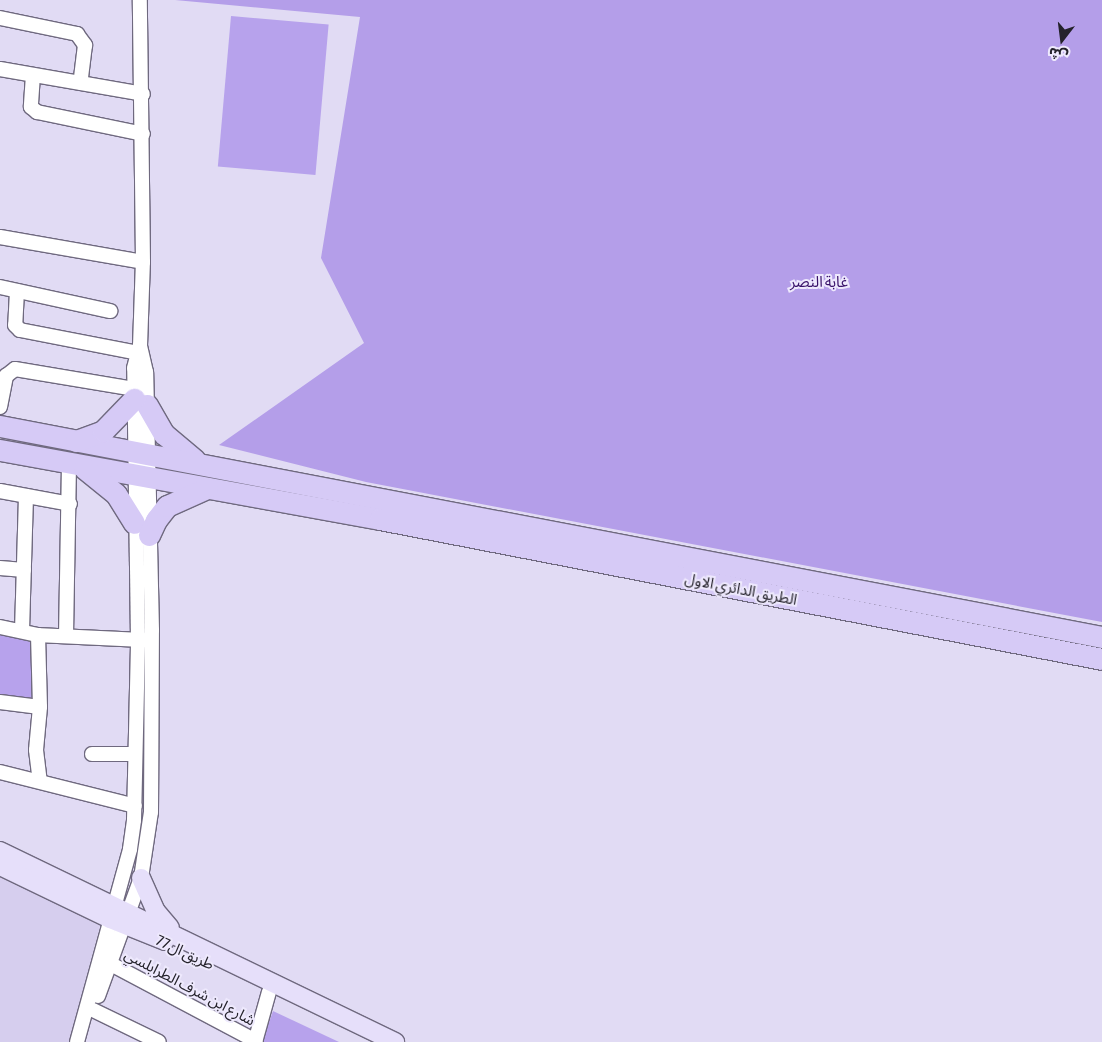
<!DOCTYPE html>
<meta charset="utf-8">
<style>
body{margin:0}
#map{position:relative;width:1102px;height:1042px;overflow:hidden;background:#e1dbf4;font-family:"Asap Condensed","Noto Sans Arabic",sans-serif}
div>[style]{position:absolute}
.built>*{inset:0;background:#d6ceee}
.green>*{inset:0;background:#b7a2ec;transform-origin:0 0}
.forest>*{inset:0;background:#b49ee9}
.roads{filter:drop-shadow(1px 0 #6f697f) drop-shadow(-1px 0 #6f697f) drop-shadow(0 1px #6f697f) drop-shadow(0 -1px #6f697f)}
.minor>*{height:14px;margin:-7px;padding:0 7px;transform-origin:7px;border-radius:7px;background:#fff}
.major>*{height:18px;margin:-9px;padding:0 9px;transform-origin:9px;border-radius:9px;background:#e6dffa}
.highway>*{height:21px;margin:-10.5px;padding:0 10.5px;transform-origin:10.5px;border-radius:10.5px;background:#d6caf6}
span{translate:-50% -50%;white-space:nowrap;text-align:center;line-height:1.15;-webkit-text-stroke:4px #eee9fd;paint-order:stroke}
.park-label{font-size:15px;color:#381269}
.street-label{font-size:15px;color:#24222b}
.north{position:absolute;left:1037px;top:15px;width:50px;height:50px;-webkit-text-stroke:4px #eee9fd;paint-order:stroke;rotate:195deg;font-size:14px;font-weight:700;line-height:20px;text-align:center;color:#24222b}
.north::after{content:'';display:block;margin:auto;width:18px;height:22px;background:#24222b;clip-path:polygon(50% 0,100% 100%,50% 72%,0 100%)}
</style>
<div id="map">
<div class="built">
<div style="clip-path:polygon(0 872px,101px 922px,69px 1042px,0 1042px)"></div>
</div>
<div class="green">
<div style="left:231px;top:16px;width:98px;height:151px;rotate:5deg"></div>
<div style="clip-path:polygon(0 635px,35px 639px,38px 702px,0 695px)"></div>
<div style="clip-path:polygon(273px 1011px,339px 1042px,262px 1042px)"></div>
</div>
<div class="forest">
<div style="clip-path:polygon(175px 0,1102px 0,1102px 622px,366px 482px,219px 445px,364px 343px,321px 258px,360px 17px)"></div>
</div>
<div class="roads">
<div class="minor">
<div style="left:0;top:18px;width:79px;rotate:11.7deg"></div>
<div style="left:77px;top:34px;width:14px;rotate:54deg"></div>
<div style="left:85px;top:45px;width:38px;rotate:97deg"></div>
<div style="left:0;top:69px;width:145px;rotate:9.9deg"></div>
<div style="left:33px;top:75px;width:32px;rotate:94deg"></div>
<div style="left:31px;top:107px;width:8px;rotate:40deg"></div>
<div style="left:37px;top:112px;width:108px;rotate:11.7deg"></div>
<div style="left:0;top:237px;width:145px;rotate:9.9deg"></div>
<div style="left:0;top:287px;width:113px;rotate:12.3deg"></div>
<div style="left:17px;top:291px;width:34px;rotate:93deg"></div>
<div style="left:15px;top:325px;width:7px;rotate:45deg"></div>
<div style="left:20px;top:330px;width:120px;rotate:11deg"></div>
<div style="left:0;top:407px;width:32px;rotate:-79deg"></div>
<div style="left:6px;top:376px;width:11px;rotate:-38deg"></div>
<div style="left:15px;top:369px;width:122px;rotate:9.5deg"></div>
<div style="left:0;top:491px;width:71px;rotate:10.5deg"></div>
<div style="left:0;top:568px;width:24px;rotate:5deg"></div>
<div style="left:0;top:627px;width:39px;rotate:12deg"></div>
<div style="left:38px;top:635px;width:108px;rotate:2.7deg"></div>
<div style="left:22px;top:631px;width:135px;rotate:-88.3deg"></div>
<div style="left:38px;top:635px;width:72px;rotate:88.4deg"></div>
<div style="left:40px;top:707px;width:43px;rotate:95.3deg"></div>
<div style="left:36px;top:750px;width:31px;rotate:83deg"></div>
<div style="left:66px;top:636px;width:172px;rotate:-89deg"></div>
<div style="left:0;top:702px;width:40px;rotate:7.1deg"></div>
<div style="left:92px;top:754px;width:43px"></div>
<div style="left:0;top:772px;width:139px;rotate:14.1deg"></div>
<div style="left:109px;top:963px;width:166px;rotate:28deg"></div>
<div style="left:98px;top:996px;width:126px;rotate:-70deg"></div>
<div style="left:141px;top:878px;width:67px;rotate:-81.4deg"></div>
<div style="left:151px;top:812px;width:182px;rotate:-89.7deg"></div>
<div style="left:152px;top:630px;width:258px;rotate:-91.3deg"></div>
<div style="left:146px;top:372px;width:27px;rotate:-103deg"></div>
<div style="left:93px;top:1010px;width:73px;rotate:25.9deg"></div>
<div style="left:77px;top:1042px;width:200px;rotate:-74.6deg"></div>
<div style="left:130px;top:849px;width:29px;rotate:-82deg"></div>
<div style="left:134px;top:820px;width:181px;rotate:-88.7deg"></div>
<div style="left:138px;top:639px;width:271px;rotate:-90.8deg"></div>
<div style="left:134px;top:368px;width:23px;rotate:-75deg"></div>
<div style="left:140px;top:346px;width:84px;rotate:-88deg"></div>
<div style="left:143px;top:262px;width:262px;rotate:-90.7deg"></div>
<div style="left:255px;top:1042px;width:52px;rotate:-74.4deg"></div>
</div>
<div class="major">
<div style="left:0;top:851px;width:439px;rotate:25.8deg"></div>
<div style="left:0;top:866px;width:122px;rotate:25.7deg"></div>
<div style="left:110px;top:919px;width:59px;rotate:21.8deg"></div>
<div style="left:141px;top:878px;width:35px;rotate:66deg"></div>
<div style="left:155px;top:910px;width:23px;rotate:50deg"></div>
</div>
<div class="highway">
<div style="left:147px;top:405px;width:34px;rotate:60deg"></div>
<div style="left:164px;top:434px;width:40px;rotate:40deg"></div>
<div style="left:0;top:426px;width:1122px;rotate:10.84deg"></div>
<div style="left:76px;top:441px;width:29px;rotate:-20deg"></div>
<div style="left:103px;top:431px;width:45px;rotate:-45.9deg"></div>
<div style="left:0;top:450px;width:386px;rotate:10.3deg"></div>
<div style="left:380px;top:519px;width:735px;rotate:10.97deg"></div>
<div style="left:84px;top:468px;width:41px;rotate:39.1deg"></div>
<div style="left:116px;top:494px;width:34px;rotate:58deg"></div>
<div style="left:149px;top:535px;width:17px;rotate:-65deg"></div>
<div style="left:156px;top:520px;width:18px;rotate:-52deg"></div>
<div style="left:167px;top:506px;width:44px;rotate:-24.2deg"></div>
</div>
</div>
<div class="park-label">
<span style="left:819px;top:282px">غابة النصر</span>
</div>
<div class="street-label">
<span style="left:741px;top:589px;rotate:11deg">الطريق الدائري الاول</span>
<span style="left:185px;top:952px;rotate:25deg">طريق ال77</span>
<span style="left:190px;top:987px;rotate:28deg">شارع ابن شرف الطرابلسي</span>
</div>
<div class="north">ش</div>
</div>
